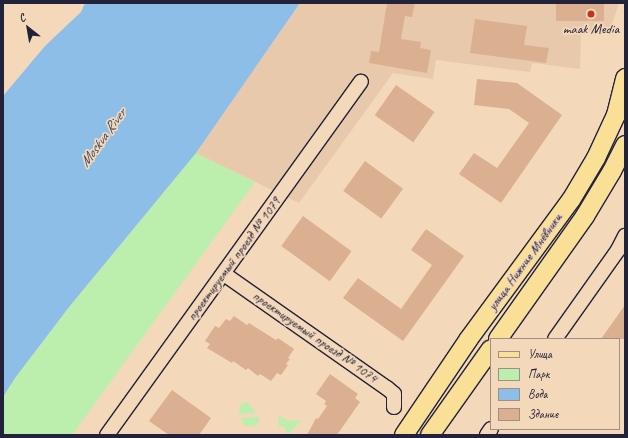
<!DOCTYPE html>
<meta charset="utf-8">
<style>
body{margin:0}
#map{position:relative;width:628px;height:438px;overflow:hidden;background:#f4d8ba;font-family:Caveat,sans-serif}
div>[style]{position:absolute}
.built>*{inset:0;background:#e8c9ac}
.green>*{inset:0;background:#bceeae}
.water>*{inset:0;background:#8dbee8}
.building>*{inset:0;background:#dab091;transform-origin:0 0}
.roads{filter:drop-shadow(1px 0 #22223b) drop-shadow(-1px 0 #22223b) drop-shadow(0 1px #22223b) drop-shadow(0 -1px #22223b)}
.minor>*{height:14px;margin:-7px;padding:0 7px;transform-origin:7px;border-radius:7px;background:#f4d8ba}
.major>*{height:18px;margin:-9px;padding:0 9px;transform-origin:9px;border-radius:9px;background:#fadf96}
.dots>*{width:11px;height:11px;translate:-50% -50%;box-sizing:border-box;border:2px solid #f4d8ba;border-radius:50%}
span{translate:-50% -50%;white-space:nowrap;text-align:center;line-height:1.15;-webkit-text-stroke:3.5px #f4d8ba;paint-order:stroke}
.poi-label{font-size:14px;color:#22223b}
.street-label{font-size:14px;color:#22223b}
.water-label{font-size:15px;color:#3d4966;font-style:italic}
.frame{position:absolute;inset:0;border:4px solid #22223b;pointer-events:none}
.legend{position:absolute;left:490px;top:338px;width:130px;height:92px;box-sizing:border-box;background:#f4d8ba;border:1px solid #a08f87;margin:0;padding:5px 7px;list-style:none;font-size:12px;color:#22223b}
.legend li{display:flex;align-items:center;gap:8px;height:20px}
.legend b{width:20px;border:1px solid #a08f87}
.north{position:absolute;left:8px;top:8px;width:40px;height:40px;-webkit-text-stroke:3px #f4d8ba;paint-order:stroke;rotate:329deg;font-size:11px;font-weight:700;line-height:16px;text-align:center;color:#22223b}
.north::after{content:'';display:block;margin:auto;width:14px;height:18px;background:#22223b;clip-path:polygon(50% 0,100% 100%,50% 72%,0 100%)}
</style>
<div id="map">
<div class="built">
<div style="clip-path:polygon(300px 3px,619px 3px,610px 31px,581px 32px,580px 69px,532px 63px,530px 72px,436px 60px,433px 79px,393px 73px,299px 203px,196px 153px)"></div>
</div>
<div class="green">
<div style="clip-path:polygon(196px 153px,255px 182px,72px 435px,3px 435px,3px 397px,15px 378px,69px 307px)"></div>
<div style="clip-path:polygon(247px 402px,250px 405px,256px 413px,239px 414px,240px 405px)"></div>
<div style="clip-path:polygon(279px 415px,288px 421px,302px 420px,287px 435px,285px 427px,278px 426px)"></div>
<div style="clip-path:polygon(260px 417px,259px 423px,251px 427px,244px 425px,241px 418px)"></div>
</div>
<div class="water">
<div style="clip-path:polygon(85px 3px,300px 3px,196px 153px,69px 307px,15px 378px,3px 397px,3px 96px,45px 46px,81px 12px)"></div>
</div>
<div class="building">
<div style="clip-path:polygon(387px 3px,415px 3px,412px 17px,405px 16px,401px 39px,421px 42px,420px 48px,431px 50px,427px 73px,369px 63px,371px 51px,379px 52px)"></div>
<div style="left:604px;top:4px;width:17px;height:48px;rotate:90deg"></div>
<div style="clip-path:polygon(475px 19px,527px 26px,524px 45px,549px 48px,546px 63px,470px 53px)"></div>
<div style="clip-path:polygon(477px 79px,517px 83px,562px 115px,501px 203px,459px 174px,474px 153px,497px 168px,529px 123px,509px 109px,474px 105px)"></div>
<div style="left:396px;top:85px;width:47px;height:37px;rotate:35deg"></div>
<div style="left:365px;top:161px;width:47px;height:37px;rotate:36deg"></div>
<div style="left:303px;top:216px;width:60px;height:37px;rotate:36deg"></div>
<div style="clip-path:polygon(426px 229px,464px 256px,403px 341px,343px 298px,358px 278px,401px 309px,432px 265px,411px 250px)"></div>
<div style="clip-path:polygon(625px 305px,625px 339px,601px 339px,608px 329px)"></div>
<div style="clip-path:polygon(234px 316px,247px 325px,249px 323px,276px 340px,278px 338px,294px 349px,288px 358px,290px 359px,286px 364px,288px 365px,281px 375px,277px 373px,271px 381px,260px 374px,258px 376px,248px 368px,246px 370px,233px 361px,232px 363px,207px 348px,210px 344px,205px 341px,215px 326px,219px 328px,226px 319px,230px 321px)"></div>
<div style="clip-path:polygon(330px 374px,358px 394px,355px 398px,360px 402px,337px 435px,307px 435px,316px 418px,318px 419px,327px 406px,324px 404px,326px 401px,316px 394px)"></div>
<div style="clip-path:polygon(172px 390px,211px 418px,199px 435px,169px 435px,149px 421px)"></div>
</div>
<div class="roads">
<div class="minor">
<div style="left:224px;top:274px;width:199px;rotate:35deg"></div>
<div style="left:387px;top:388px;width:9px;rotate:41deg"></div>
<div style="left:394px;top:394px;width:13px;rotate:90deg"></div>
<div style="left:555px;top:339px;width:109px;rotate:-54.7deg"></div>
<div style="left:618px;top:250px;width:16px;rotate:-63deg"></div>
<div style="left:107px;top:435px;width:435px;rotate:-54.3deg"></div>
<div style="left:487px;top:435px;width:7px;rotate:-56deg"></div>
</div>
<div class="major">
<div style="left:498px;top:339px;width:151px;rotate:-54.7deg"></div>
<div style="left:585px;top:216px;width:52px;rotate:-59deg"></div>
<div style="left:612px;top:171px;width:29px;rotate:-63deg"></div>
<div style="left:404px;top:435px;width:115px;rotate:-56deg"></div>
<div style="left:468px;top:340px;width:174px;rotate:-53.7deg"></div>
<div style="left:571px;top:200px;width:49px;rotate:-59.2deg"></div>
<div style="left:596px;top:158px;width:47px;rotate:-65.1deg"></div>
<div style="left:616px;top:115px;width:38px;rotate:-76deg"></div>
<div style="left:430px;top:435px;width:105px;rotate:-54.7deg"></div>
</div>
</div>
<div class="dots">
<div style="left:591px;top:14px;background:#c8321e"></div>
</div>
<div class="poi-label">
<span style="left:591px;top:29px">maak Media</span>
</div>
<div class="street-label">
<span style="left:234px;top:259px;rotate:-54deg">проектируемый проезд № 1079</span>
<span style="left:525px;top:262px;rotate:-54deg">улица Нижние Мнёвники</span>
<span style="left:315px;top:337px;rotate:35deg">проектируемый проезд № 1074</span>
</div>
<div class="water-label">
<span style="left:103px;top:138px;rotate:-54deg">Moskva River</span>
</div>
<div class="frame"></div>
<ul class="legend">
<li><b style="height:5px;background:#fadf96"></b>Улица</li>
<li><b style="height:11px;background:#bceeae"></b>Парк</li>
<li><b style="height:11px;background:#8dbee8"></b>Вода</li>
<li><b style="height:11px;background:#dab091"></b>Здание</li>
</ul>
<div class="north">С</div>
</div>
